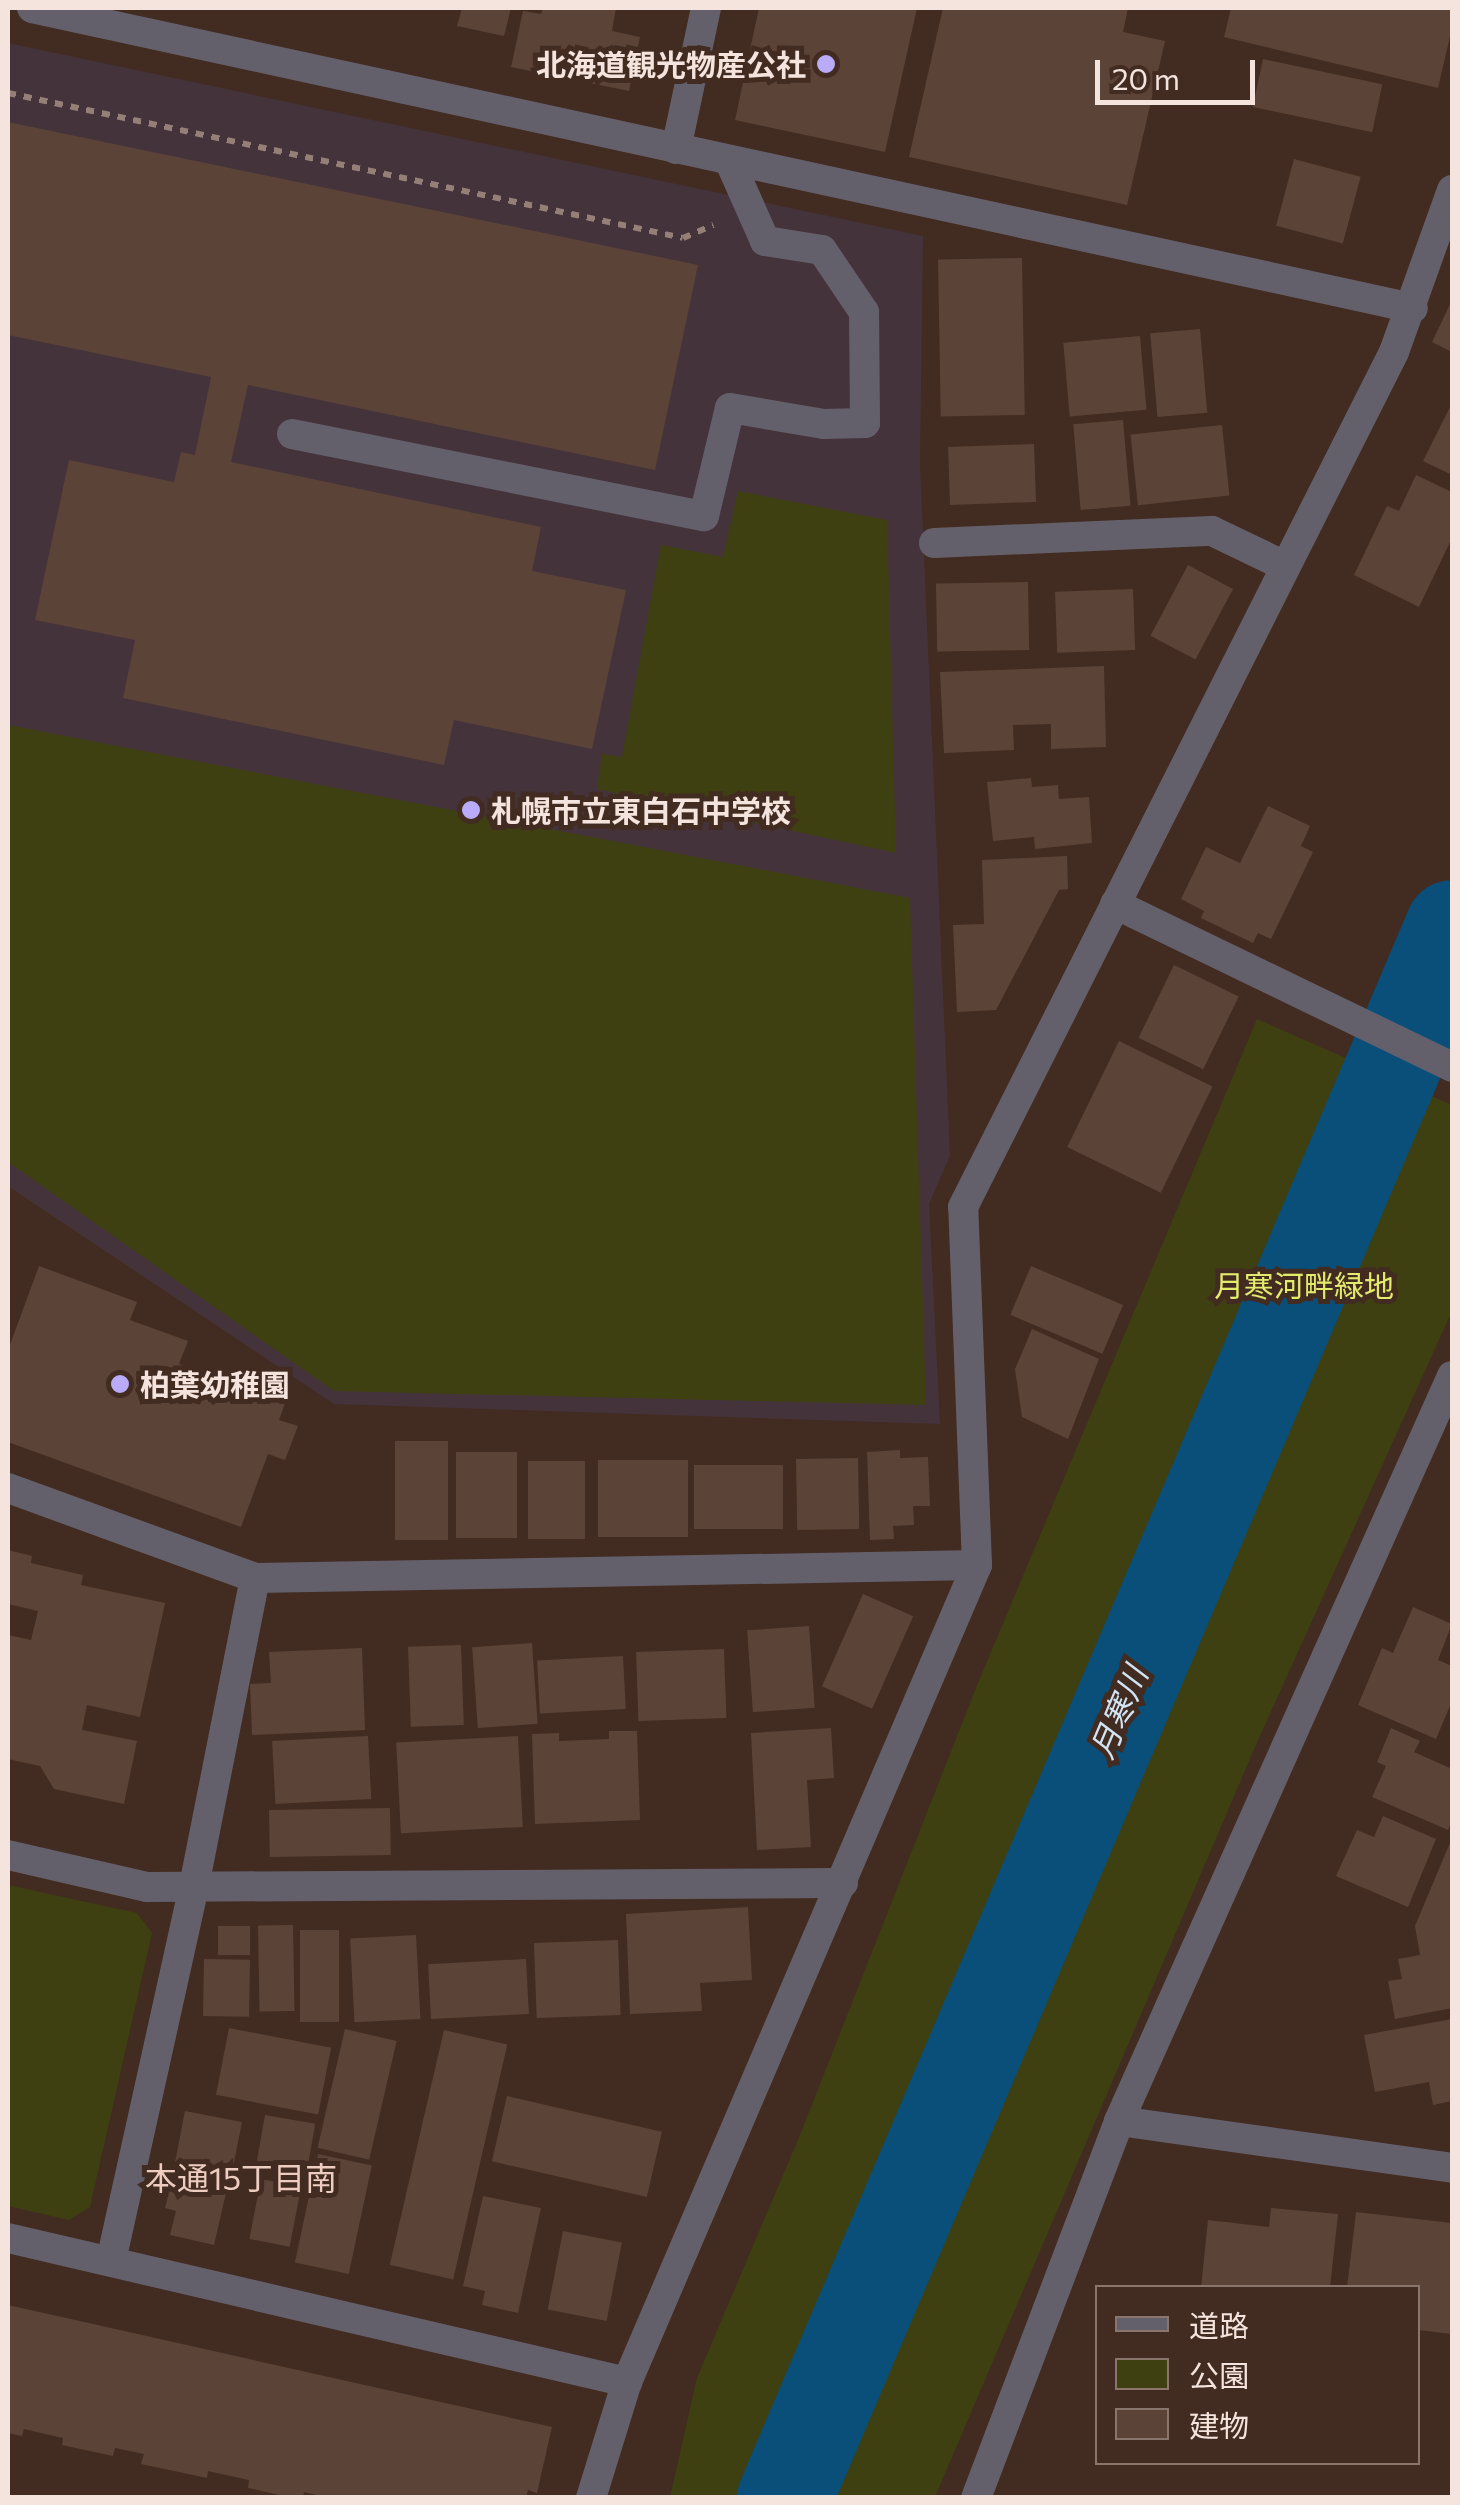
<!DOCTYPE html>
<meta charset="utf-8">
<style>
body{margin:0}
#map{position:relative;width:1460px;height:2505px;overflow:hidden;background:#422b20;font-family:Commissioner,"Noto Sans JP",sans-serif}
div>[style]{position:absolute}
.education>*{inset:0;background:#45333c}
.green>*{inset:0;background:#3e4011}
.river>*{height:95px;margin:-47.5px;padding:0 47.5px;transform-origin:47.5px;border-radius:47.5px;background:#094f7a}
.building>*{inset:0;background:#5c4337;transform-origin:0 0}
.path>*{height:6px;margin-top:-3px;transform-origin:0;background:repeating-linear-gradient(90deg,#948077 0 8px,transparent 0 16px)}
.minor>*{height:30px;margin:-15px;padding:0 15px;transform-origin:15px;border-radius:15px;background:#64606b}
.dots>*{width:28px;height:28px;translate:-50% -50%;box-sizing:border-box;border:5px solid #422b20;border-radius:50%}
span{translate:-50% -50%;white-space:nowrap;text-align:center;line-height:1.15;-webkit-text-stroke:10px #422b20;paint-order:stroke}
.poi-label{font-size:30px;color:#f4e4dd;font-weight:700}
.right{translate:-100% -50%;text-align:right}
.left{translate:0 -50%;text-align:left}
.park-label{font-size:30px;color:#e3eb6d}
.water-label{font-size:32px;color:#d1e4f4;font-style:italic}
.neighbourhood-label{font-size:32px;color:#eccdbf}
.frame{position:absolute;inset:0;border:10px solid #f4e4dd;pointer-events:none}
.legend{position:absolute;left:1095px;top:2285px;width:325px;height:180px;box-sizing:border-box;background:#422b20;border:2px solid #89756c;margin:0;padding:12px 18px;list-style:none;font-size:30px;color:#f4e4dd}
.legend li{display:flex;align-items:center;gap:20px;height:50px}
.legend b{width:50px;border:2px solid #89756c}
.scale{position:absolute;left:1095px;top:60px;width:160px;height:45px;box-sizing:border-box;border:5px solid #f4e4dd;border-top:0;padding-left:12px;font-size:30px;line-height:35px;white-space:nowrap;color:#f4e4dd;-webkit-text-stroke:8px #422b20;paint-order:stroke}
</style>
<div id="map">
<div class="education">
<div style="clip-path:polygon(8px 43px,923px 236px,920px 464px,950px 1156px,929px 1204px,940px 1424px,334px 1404px,8px 1186px)"></div>
</div>
<div class="green">
<div style="clip-path:polygon(738px 491px,887px 520px,896px 853px,597px 789px,602px 754px,622px 757px,661px 545px,723px 557px)"></div>
<div style="clip-path:polygon(8px 725px,910px 898px,926px 1405px,334px 1391px,8px 1162px)"></div>
<div style="clip-path:polygon(1257px 1019px,1452px 1105px,1452px 1311px,1255px 1747px,935px 2497px,670px 2497px,697px 2378px,800px 2135px,978px 1683px)"></div>
<div style="clip-path:polygon(8px 1885px,137px 1913px,152px 1933px,90px 2207px,69px 2220px,8px 2206px)"></div>
</div>
<div class="river">
<div style="left:784px;top:2498px;width:1707px;rotate:-66.96deg"></div>
</div>
<div class="building">
<div style="clip-path:polygon(462px 8px,511px 8px,504px 36px,457px 26px)"></div>
<div style="clip-path:polygon(543px 8px,616px 8px,612px 31px,640px 37px,629px 91px,511px 67px,523px 11px,541px 14px)"></div>
<div style="clip-path:polygon(759px 8px,917px 8px,885px 152px,735px 120px)"></div>
<div style="clip-path:polygon(943px 8px,1128px 8px,1123px 32px,1165px 41px,1127px 205px,909px 157px)"></div>
<div style="clip-path:polygon(1231px 8px,1452px 8px,1452px 28px,1438px 88px,1224px 37px)"></div>
<div style="left:1263px;top:59px;width:122px;height:49px;rotate:12deg"></div>
<div style="clip-path:polygon(8px 122px,698px 265px,655px 470px,248px 385px,231px 462px,541px 527px,532px 571px,626px 590px,592px 749px,454px 720px,444px 765px,123px 698px,135px 640px,35px 620px,69px 460px,174px 482px,181px 452px,195px 455px,211px 377px,8px 335px)"></div>
<div style="left:1294px;top:159px;width:69px;height:69px;rotate:15deg"></div>
<div style="left:1022px;top:258px;width:157px;height:84px;rotate:89deg"></div>
<div style="clip-path:polygon(1452px 300px,1452px 352px,1432px 342px)"></div>
<div style="left:1200px;top:329px;width:84px;height:50px;rotate:85deg"></div>
<div style="left:1140px;top:336px;width:74px;height:77px;rotate:85deg"></div>
<div style="clip-path:polygon(1452px 403px,1452px 475px,1423px 461px)"></div>
<div style="left:1123px;top:420px;width:86px;height:50px;rotate:85deg"></div>
<div style="left:1222px;top:425px;width:71px;height:92px;rotate:84deg"></div>
<div style="left:1034px;top:444px;width:58px;height:86px;rotate:88deg"></div>
<div style="clip-path:polygon(1416px 475px,1452px 492px,1452px 538px,1419px 607px,1354px 575px,1387px 506px,1399px 511px)"></div>
<div style="left:1188px;top:565px;width:51px;height:80px;rotate:28deg"></div>
<div style="left:1028px;top:582px;width:68px;height:92px;rotate:89deg"></div>
<div style="left:1133px;top:589px;width:61px;height:78px;rotate:88deg"></div>
<div style="clip-path:polygon(1104px 666px,1106px 747px,1051px 749px,1051px 724px,1013px 725px,1014px 750px,944px 753px,940px 672px)"></div>
<div style="clip-path:polygon(1031px 778px,1032px 787px,1058px 785px,1059px 799px,1089px 797px,1092px 843px,1035px 849px,1034px 837px,993px 841px,987px 782px)"></div>
<div style="clip-path:polygon(1268px 806px,1310px 826px,1301px 846px,1313px 852px,1271px 939px,1258px 933px,1253px 943px,1201px 918px,1204px 911px,1181px 899px,1206px 847px,1240px 863px)"></div>
<div style="clip-path:polygon(1067px 856px,1068px 889px,1059px 890px,996px 1010px,957px 1012px,953px 925px,984px 924px,982px 860px)"></div>
<div style="left:1174px;top:965px;width:72px;height:81px;rotate:26deg"></div>
<div style="left:1119px;top:1041px;width:104px;height:118px;rotate:26deg"></div>
<div style="clip-path:polygon(39px 1266px,137px 1302px,130px 1320px,188px 1341px,179px 1364px,285px 1403px,279px 1420px,298px 1426px,285px 1460px,268px 1454px,241px 1527px,8px 1442px,8px 1350px)"></div>
<div style="left:1031px;top:1266px;width:100px;height:53px;rotate:23deg"></div>
<div style="clip-path:polygon(1032px 1329px,1099px 1359px,1068px 1439px,1022px 1417px,1015px 1369px)"></div>
<div style="left:395px;top:1441px;width:53px;height:99px"></div>
<div style="clip-path:polygon(900px 1450px,900px 1458px,928px 1457px,930px 1506px,913px 1506px,914px 1525px,893px 1526px,894px 1539px,870px 1540px,867px 1452px)"></div>
<div style="left:517px;top:1452px;width:86px;height:61px;rotate:90deg"></div>
<div style="left:858px;top:1458px;width:71px;height:62px;rotate:89deg"></div>
<div style="left:598px;top:1460px;width:90px;height:77px"></div>
<div style="left:528px;top:1461px;width:57px;height:78px"></div>
<div style="left:694px;top:1465px;width:89px;height:64px"></div>
<div style="clip-path:polygon(8px 1550px,32px 1556px,31px 1563px,83px 1575px,81px 1585px,165px 1603px,140px 1717px,87px 1705px,82px 1730px,137px 1741px,124px 1804px,54px 1789px,40px 1766px,8px 1759px,8px 1635px,31px 1640px,38px 1611px,8px 1604px)"></div>
<div style="left:863px;top:1594px;width:55px;height:101px;rotate:24deg"></div>
<div style="clip-path:polygon(1413px 1607px,1452px 1624px,1438px 1660px,1452px 1666px,1452px 1701px,1436px 1739px,1358px 1705px,1382px 1648px,1393px 1653px)"></div>
<div style="left:809px;top:1626px;width:82px;height:62px;rotate:86deg"></div>
<div style="left:532px;top:1643px;width:81px;height:60px;rotate:86deg"></div>
<div style="left:461px;top:1645px;width:80px;height:53px;rotate:88deg"></div>
<div style="clip-path:polygon(362px 1648px,365px 1730px,252px 1735px,250px 1684px,271px 1683px,269px 1652px)"></div>
<div style="left:724px;top:1649px;width:69px;height:88px;rotate:88deg"></div>
<div style="left:623px;top:1656px;width:53px;height:86px;rotate:87deg"></div>
<div style="clip-path:polygon(831px 1728px,834px 1778px,807px 1780px,811px 1847px,757px 1850px,751px 1733px)"></div>
<div style="clip-path:polygon(1391px 1728px,1420px 1741px,1414px 1752px,1452px 1769px,1452px 1820px,1448px 1830px,1372px 1797px,1386px 1766px,1377px 1762px)"></div>
<div style="clip-path:polygon(609px 1731px,637px 1731px,640px 1820px,535px 1824px,532px 1734px,559px 1733px,559px 1741px,609px 1739px)"></div>
<div style="left:368px;top:1736px;width:63px;height:96px;rotate:87deg"></div>
<div style="left:518px;top:1736px;width:91px;height:122px;rotate:87deg"></div>
<div style="left:390px;top:1808px;width:47px;height:121px;rotate:89deg"></div>
<div style="clip-path:polygon(1383px 1816px,1436px 1839px,1408px 1907px,1336px 1876px,1357px 1830px,1374px 1837px)"></div>
<div style="clip-path:polygon(1452px 1838px,1452px 2008px,1395px 2019px,1388px 1981px,1402px 1979px,1398px 1959px,1420px 1955px,1415px 1926px)"></div>
<div style="clip-path:polygon(748px 1907px,752px 1980px,700px 1983px,702px 2011px,630px 2014px,626px 1914px)"></div>
<div style="left:293px;top:1925px;width:86px;height:35px;rotate:89deg"></div>
<div style="left:218px;top:1926px;width:32px;height:29px"></div>
<div style="left:300px;top:1930px;width:39px;height:92px"></div>
<div style="left:416px;top:1935px;width:84px;height:66px;rotate:87deg"></div>
<div style="left:618px;top:1940px;width:75px;height:84px;rotate:88deg"></div>
<div style="left:204px;top:1959px;width:46px;height:57px;rotate:1deg"></div>
<div style="left:526px;top:1959px;width:55px;height:98px;rotate:87deg"></div>
<div style="clip-path:polygon(1452px 2019px,1452px 2101px,1433px 2105px,1429px 2082px,1375px 2092px,1364px 2035px)"></div>
<div style="left:229px;top:2028px;width:104px;height:68px;rotate:11deg"></div>
<div style="left:345px;top:2029px;width:53px;height:122px;rotate:13deg"></div>
<div style="left:444px;top:2030px;width:65px;height:241px;rotate:13deg"></div>
<div style="left:507px;top:2096px;width:159px;height:67px;rotate:13deg"></div>
<div style="left:185px;top:2111px;width:58px;height:55px;rotate:11deg"></div>
<div style="left:265px;top:2115px;width:51px;height:54px;rotate:10deg"></div>
<div style="left:318px;top:2154px;width:55px;height:111px;rotate:12deg"></div>
<div style="clip-path:polygon(173px 2177px,227px 2189px,214px 2245px,170px 2235px,176px 2211px,165px 2208px)"></div>
<div style="left:261px;top:2179px;width:41px;height:61px;rotate:11deg"></div>
<div style="clip-path:polygon(483px 2196px,541px 2208px,518px 2313px,482px 2305px,485px 2291px,463px 2286px)"></div>
<div style="clip-path:polygon(1271px 2208px,1338px 2214px,1330px 2288px,1201px 2288px,1208px 2220px,1269px 2227px)"></div>
<div style="clip-path:polygon(1356px 2212px,1452px 2223px,1452px 2334px,1418px 2330px,1418px 2288px,1347px 2288px)"></div>
<div style="left:563px;top:2231px;width:60px;height:80px;rotate:11deg"></div>
<div style="clip-path:polygon(8px 2305px,552px 2427px,537px 2493px,528px 2490px,526px 2498px,329px 2498px,304px 2492px,303px 2498px,292px 2498px,248px 2488px,249px 2480px,208px 2471px,207px 2478px,141px 2464px,144px 2454px,115px 2448px,113px 2456px,62px 2445px,63px 2438px,24px 2429px,22px 2436px,8px 2433px)"></div>
</div>
<div class="path">
<div style="left:8px;top:93px;width:690px;rotate:12.12deg"></div>
<div style="left:683px;top:238px;width:33px;rotate:-23deg"></div>
</div>
<div class="minor">
<div style="left:32px;top:8px;width:1413px;rotate:12.26deg"></div>
<div style="left:676px;top:149px;width:144px;rotate:-78deg"></div>
<div style="left:292px;top:434px;width:420px;rotate:11.3deg"></div>
<div style="left:704px;top:516px;width:111px;rotate:-76.5deg"></div>
<div style="left:730px;top:408px;width:95px;rotate:9.7deg"></div>
<div style="left:824px;top:424px;width:41px;rotate:-1.4deg"></div>
<div style="left:865px;top:423px;width:111px;rotate:-90.5deg"></div>
<div style="left:864px;top:312px;width:75px;rotate:-124.1deg"></div>
<div style="left:822px;top:250px;width:58px;rotate:-171deg"></div>
<div style="left:765px;top:241px;width:86px;rotate:-113.9deg"></div>
<div style="left:934px;top:543px;width:278px;rotate:-2.5deg"></div>
<div style="left:1212px;top:531px;width:81px;rotate:25.6deg"></div>
<div style="left:1115px;top:904px;width:374px;rotate:25.8deg"></div>
<div style="left:8px;top:1488px;width:263px;rotate:20deg"></div>
<div style="left:255px;top:1578px;width:722px;rotate:-1.03deg"></div>
<div style="left:8px;top:1855px;width:143px;rotate:13deg"></div>
<div style="left:147px;top:1887px;width:696px;rotate:-0.33deg"></div>
<div style="left:1119px;top:2121px;width:336px;rotate:8deg"></div>
<div style="left:8px;top:2238px;width:636px;rotate:13.1deg"></div>
<div style="left:111px;top:2261px;width:384px;rotate:-77.5deg"></div>
<div style="left:194px;top:1886px;width:314px;rotate:-78.8deg"></div>
<div style="left:591px;top:2498px;width:121px;rotate:-72.8deg"></div>
<div style="left:627px;top:2382px;width:889px;rotate:-66.81deg"></div>
<div style="left:977px;top:1565px;width:358px;rotate:-92.2deg"></div>
<div style="left:963px;top:1207px;width:957px;rotate:-63.25deg"></div>
<div style="left:1394px;top:352px;width:172px;rotate:-70.3deg"></div>
<div style="left:976px;top:2498px;width:403px;rotate:-69.2deg"></div>
<div style="left:1119px;top:2121px;width:816px;rotate:-65.92deg"></div>
</div>
<div class="dots">
<div style="left:826px;top:64px;background:#b9abf7"></div>
<div style="left:471px;top:810px;background:#b9abf7"></div>
<div style="left:120px;top:1384px;background:#b9abf7"></div>
</div>
<div class="poi-label">
<span class="right" style="left:806px;top:64px">北海道観光物産公社</span>
<span class="left" style="left:491px;top:810px">札幌市立東白石中学校</span>
<span class="left" style="left:140px;top:1384px">柏葉幼稚園</span>
</div>
<div class="park-label">
<span style="left:1304px;top:1285px">月寒河畔緑地</span>
</div>
<div class="water-label">
<span style="left:1118px;top:1712px;rotate:-67deg">月寒川</span>
</div>
<div class="neighbourhood-label">
<span style="left:241px;top:2177px">本通15丁目南</span>
</div>
<div class="frame"></div>
<ul class="legend">
<li><b style="height:12px;background:#64606b"></b>道路</li>
<li><b style="height:28px;background:#3e4011"></b>公園</li>
<li><b style="height:28px;background:#5c4337"></b>建物</li>
</ul>
<div class="scale">20 m</div>
</div>
